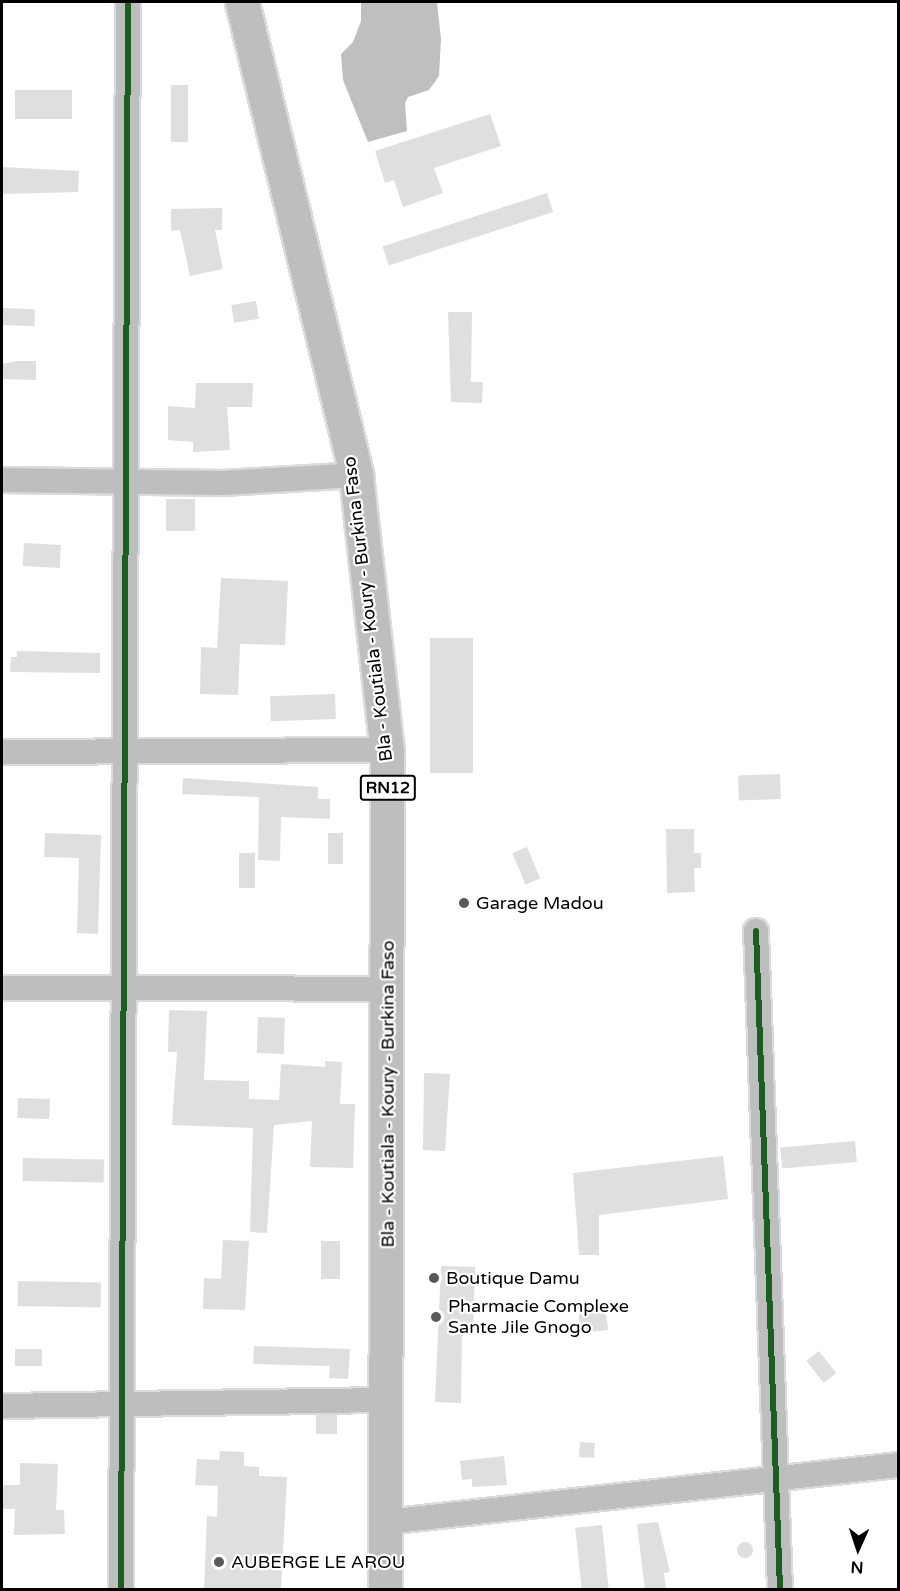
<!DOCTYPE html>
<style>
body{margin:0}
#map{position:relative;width:900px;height:1591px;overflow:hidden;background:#fff;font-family:"Varela Round",sans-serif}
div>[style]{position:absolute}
.water>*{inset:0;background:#bfbfbf}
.building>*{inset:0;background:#dfdfdf;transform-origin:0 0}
.round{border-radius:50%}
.roads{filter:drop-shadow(2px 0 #dbdbdb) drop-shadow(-2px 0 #dbdbdb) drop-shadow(0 2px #dbdbdb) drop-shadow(0 -2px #dbdbdb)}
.minor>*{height:24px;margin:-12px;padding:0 12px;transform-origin:12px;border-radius:12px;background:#bebebe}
.primary>*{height:33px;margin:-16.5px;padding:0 16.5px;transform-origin:16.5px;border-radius:16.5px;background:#bebebe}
.cycleway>*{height:6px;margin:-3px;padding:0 3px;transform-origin:3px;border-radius:3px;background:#1b5e20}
.dots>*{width:16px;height:16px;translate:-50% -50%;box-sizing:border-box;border:3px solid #fff;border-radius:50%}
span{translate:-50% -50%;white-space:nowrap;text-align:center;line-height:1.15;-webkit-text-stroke:4.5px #fff;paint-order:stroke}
.shield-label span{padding:2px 4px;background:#fff;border:2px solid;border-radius:4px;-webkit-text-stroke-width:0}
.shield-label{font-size:16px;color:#000;font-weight:700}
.street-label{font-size:18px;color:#000}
.poi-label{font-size:18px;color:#000}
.left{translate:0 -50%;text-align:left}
.frame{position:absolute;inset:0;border:3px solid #000;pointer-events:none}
.north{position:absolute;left:828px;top:1519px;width:60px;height:60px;-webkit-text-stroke:4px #fff;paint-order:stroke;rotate:183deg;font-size:16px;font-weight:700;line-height:24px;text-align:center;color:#000}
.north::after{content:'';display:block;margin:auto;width:21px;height:27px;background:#000;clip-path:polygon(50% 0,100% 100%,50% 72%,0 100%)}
</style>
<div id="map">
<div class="water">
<div style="clip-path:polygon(361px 2px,437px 2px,441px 39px,439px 76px,429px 90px,408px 97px,405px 103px,407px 131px,368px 142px,343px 80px,341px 54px,353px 42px,361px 21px)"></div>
</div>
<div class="building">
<div style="left:171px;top:85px;width:17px;height:57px"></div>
<div style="left:15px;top:90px;width:57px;height:29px"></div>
<div style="clip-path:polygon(490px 114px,501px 146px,434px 168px,443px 193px,403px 207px,394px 180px,385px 183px,375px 151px)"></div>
<div style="clip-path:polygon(2px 167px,79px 171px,78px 192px,2px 194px)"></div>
<div style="left:547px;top:193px;width:20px;height:173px;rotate:72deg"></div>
<div style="clip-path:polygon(222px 208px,222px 230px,215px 230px,223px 269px,190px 276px,180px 230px,171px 231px,171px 209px)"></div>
<div style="left:256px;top:301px;width:18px;height:25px;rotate:81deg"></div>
<div style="left:2px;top:308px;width:33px;height:17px;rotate:2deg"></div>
<div style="clip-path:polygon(448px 312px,472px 312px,471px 382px,483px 382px,482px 403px,451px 402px)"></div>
<div style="clip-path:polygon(17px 361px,36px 361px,36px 380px,2px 379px,2px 364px)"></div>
<div style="clip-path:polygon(196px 383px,253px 383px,252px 407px,227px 407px,230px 450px,193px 452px,193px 442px,168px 440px,168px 406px,195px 408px)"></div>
<div style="left:166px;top:499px;width:29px;height:32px"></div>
<div style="left:24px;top:543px;width:37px;height:23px;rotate:3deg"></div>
<div style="clip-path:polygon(221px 578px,288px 581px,285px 645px,240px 644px,238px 695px,200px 694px,201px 647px,217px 648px)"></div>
<div style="left:473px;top:638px;width:135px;height:43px;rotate:90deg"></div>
<div style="clip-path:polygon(17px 651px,100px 653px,100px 673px,10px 672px,11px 657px,17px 657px)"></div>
<div style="left:335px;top:694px;width:25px;height:65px;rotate:88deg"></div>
<div style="left:780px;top:774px;width:25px;height:42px;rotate:88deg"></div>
<div style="clip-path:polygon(183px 778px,318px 787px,318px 799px,330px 799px,330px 819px,281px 817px,280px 861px,258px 860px,259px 797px,182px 794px)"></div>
<div style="clip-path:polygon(666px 829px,694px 829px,694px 853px,701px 853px,701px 868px,694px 868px,695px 892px,667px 893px)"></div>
<div style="clip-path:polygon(45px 833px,101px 835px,98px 934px,77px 933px,79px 858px,44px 857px)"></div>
<div style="left:328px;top:833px;width:15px;height:31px"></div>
<div style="left:527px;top:847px;width:34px;height:16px;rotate:67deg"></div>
<div style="left:239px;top:853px;width:16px;height:35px"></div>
<div style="clip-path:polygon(169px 1010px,207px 1011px,204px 1080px,249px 1081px,249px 1099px,279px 1100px,281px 1064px,325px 1067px,325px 1061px,342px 1062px,340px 1104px,355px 1104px,353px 1168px,310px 1167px,312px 1121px,274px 1125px,267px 1233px,250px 1232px,253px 1128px,172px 1125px,177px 1052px,168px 1052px)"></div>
<div style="left:258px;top:1017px;width:27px;height:36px;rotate:2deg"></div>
<div style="clip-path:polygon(424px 1073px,450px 1074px,445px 1151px,423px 1150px)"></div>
<div style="left:18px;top:1098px;width:32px;height:20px;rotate:2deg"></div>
<div style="left:855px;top:1141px;width:21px;height:75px;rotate:85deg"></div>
<div style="clip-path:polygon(723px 1156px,728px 1199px,599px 1215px,599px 1255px,579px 1255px,573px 1173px)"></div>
<div style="left:23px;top:1158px;width:81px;height:23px;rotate:1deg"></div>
<div style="clip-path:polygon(223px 1240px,249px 1241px,245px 1310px,203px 1309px,204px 1278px,221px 1279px)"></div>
<div style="left:321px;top:1241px;width:19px;height:38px"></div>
<div style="clip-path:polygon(441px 1266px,475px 1267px,473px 1331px,462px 1331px,461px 1403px,435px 1402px)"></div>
<div style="left:18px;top:1281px;width:83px;height:25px;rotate:1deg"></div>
<div style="clip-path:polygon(605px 1303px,608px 1330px,579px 1333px,579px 1308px)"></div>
<div style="clip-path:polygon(254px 1346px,350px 1349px,348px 1379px,329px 1378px,330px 1366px,253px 1364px)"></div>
<div style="left:15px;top:1349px;width:27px;height:17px"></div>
<div style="left:819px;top:1351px;width:28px;height:16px;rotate:52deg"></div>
<div style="left:316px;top:1415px;width:21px;height:19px"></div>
<div style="left:580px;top:1442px;width:15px;height:15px;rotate:4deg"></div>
<div style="clip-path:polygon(220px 1451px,244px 1452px,244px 1466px,259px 1467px,259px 1476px,287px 1477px,281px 1590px,204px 1590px,207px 1516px,217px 1517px,218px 1486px,195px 1485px,197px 1459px,219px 1460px)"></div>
<div style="clip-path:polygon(504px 1456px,507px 1485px,472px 1487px,472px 1479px,462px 1480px,460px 1461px)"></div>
<div style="clip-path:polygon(20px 1463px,58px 1464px,56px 1510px,64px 1510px,65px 1534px,14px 1535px,15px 1509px,2px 1509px,2px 1485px,20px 1485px)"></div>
<div style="clip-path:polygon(658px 1522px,670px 1572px,664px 1573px,666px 1590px,645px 1590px,637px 1524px)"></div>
<div style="left:602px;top:1525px;width:65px;height:27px;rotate:84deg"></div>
<div class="round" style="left:737px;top:1542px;width:16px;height:16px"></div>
</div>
<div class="roads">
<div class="minor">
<div style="left:2px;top:480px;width:221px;rotate:0.8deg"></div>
<div style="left:223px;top:483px;width:133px;rotate:-3.4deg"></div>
<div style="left:2px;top:752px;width:385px;rotate:-0.3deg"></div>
<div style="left:756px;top:931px;width:659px;rotate:87.91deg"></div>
<div style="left:2px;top:988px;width:387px;rotate:0.1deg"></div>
<div style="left:2px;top:1406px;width:384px;rotate:-0.9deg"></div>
<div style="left:386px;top:1522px;width:515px;rotate:-6.35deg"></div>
<div style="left:121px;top:1590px;width:1588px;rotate:-89.75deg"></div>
</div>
<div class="primary">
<div style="left:242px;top:2px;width:487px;rotate:76.4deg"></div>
<div style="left:356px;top:475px;width:277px;rotate:83.6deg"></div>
<div style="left:387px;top:750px;width:840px;rotate:90.14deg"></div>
</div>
</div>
<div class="cycleway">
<div style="left:756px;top:931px;width:659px;rotate:87.91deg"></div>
<div style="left:121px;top:1590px;width:1588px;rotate:-89.75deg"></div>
</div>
<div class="dots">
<div style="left:464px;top:903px;background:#595959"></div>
<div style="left:434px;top:1278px;background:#595959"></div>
<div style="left:436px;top:1317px;background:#595959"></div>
<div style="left:219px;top:1562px;background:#595959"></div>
</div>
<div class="shield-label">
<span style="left:388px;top:788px">RN12</span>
</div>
<div class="street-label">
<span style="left:368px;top:609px;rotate:-97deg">Bla - Koutiala - Koury - Burkina Faso</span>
<span style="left:388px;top:1094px;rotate:-90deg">Bla - Koutiala - Koury - Burkina Faso</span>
</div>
<div class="poi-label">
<span class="left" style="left:476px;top:903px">Garage Madou</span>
<span class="left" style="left:446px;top:1278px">Boutique Damu</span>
<span class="left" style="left:448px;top:1317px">Pharmacie Complexe<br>Sante Jile Gnogo</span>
<span class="left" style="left:231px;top:1562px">AUBERGE LE AROU</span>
</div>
<div class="frame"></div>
<div class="north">N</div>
</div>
